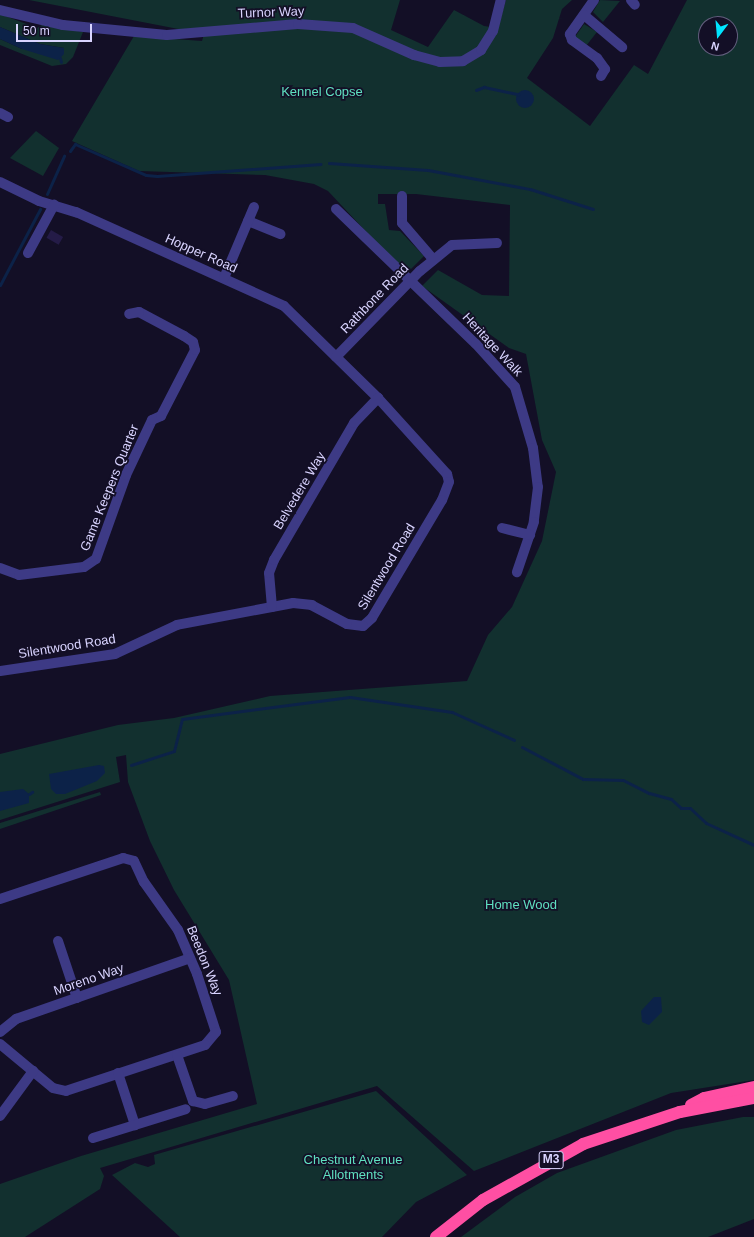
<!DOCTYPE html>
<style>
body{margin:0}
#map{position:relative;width:754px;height:1237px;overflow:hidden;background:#130f26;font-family:Arial,sans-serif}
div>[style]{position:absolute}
.green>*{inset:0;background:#12302f}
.water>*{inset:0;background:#0c2248}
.round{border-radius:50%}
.stream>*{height:3px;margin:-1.5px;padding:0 1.5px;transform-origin:1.5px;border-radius:1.5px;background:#0c2248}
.building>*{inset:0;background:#241b47;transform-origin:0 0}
.minor>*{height:10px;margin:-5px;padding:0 5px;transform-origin:5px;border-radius:5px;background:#3d3a85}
.highway>*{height:12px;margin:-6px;padding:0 6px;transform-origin:6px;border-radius:6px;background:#ff4fa3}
span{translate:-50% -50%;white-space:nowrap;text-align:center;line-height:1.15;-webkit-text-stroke:3.5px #130f26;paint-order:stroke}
.shield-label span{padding:1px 3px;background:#130f26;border:1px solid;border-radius:3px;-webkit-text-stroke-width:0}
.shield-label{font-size:12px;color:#d9d4ff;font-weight:700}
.street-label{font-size:13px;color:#d9d4ff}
.park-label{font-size:13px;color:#5fe0c0}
.north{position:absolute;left:698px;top:16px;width:40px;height:40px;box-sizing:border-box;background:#130f26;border:1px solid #625e7d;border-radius:50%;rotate:196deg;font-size:11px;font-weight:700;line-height:16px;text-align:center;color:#d9d4ff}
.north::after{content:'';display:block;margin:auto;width:14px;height:18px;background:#00e5ff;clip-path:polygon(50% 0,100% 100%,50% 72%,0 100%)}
.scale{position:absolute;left:16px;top:24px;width:76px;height:18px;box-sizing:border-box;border:2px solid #d9d4ff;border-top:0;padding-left:5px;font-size:12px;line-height:14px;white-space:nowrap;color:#d9d4ff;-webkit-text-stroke:3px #130f26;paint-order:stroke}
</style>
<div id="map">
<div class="green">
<div style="clip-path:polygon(evenodd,29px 0,400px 0,391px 30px,428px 47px,454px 10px,484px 26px,498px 28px,506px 0,572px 0,562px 9px,553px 38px,527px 78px,590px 126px,634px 65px,648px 74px,687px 0,754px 0,754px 1080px,671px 1093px,474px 1171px,377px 1086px,100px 1168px,104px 1176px,100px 1189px,25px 1237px,0 1237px,0 1184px,81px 1156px,257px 1104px,229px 980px,174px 890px,150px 841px,128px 782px,126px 755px,116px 757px,120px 782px,0 820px,0 754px,118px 725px,174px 718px,270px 696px,467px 681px,488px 635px,512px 607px,542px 541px,556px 472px,542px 440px,526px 354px,509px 348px,422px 286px,438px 270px,482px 295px,509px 296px,510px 205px,416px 194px,378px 194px,378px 204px,385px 204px,389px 230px,400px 231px,424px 256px,406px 274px,328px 191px,314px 184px,265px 175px,139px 171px,72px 141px,134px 36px,202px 41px,204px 34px,29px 0,706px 24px,730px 24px,730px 48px,706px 48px,706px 24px)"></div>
<div style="clip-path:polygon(600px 0,620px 1px,603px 22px,593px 12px)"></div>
<div style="clip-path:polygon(0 14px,37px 28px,42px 25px,83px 32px,73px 57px,66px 64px,52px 66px,0 45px,0 39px,22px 49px,64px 48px,40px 44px,0 27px)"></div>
<div style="clip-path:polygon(584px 24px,597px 32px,586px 46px,575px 37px)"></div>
<div style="clip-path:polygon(36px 131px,59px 148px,43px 176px,10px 158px)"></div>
<div style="clip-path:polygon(100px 792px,101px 795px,0 829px,0 823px)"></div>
<div style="clip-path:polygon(376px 1091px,467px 1175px,416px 1202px,382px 1237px,180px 1237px,112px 1175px,135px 1163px,148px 1167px,155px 1164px,154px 1155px)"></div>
<div style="clip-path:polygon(743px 1117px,754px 1117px,754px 1219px,708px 1237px,461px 1237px,515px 1197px,557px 1173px,676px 1130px)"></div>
</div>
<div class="water">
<div style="clip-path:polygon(0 27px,40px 44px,64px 48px,64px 54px,58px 60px,22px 49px,0 39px)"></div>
<div class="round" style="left:516px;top:90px;width:18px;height:18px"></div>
<div style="clip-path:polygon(99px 765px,104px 766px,105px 773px,97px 781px,65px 794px,56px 794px,51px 789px,49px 774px)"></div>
<div style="clip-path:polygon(23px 789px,29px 794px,29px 803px,0 811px,0 792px)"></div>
<div style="clip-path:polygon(654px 997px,661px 997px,662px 1012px,649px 1025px,642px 1022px,641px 1011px)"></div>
</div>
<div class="stream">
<div style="left:60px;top:58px;width:4px;rotate:76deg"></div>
<div style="left:476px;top:90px;width:9px;rotate:-21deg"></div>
<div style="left:484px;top:87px;width:35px;rotate:12deg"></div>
<div style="left:70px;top:151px;width:9px;rotate:-54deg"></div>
<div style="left:75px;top:144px;width:77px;rotate:23.6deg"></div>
<div style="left:146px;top:175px;width:11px;rotate:5deg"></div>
<div style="left:157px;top:176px;width:164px;rotate:-4.2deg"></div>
<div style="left:329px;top:163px;width:99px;rotate:4deg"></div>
<div style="left:428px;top:170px;width:104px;rotate:10.6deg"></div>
<div style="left:530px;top:189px;width:66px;rotate:17.6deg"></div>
<div style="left:47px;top:194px;width:42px;rotate:-65.9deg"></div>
<div style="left:0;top:285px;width:86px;rotate:-62.2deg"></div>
<div style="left:522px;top:747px;width:69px;rotate:27.7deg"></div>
<div style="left:583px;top:779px;width:40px;rotate:1.4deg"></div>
<div style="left:623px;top:780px;width:29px;rotate:27deg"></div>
<div style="left:649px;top:793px;width:23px;rotate:15deg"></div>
<div style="left:671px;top:799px;width:13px;rotate:42deg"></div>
<div style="left:681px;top:808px;width:9px"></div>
<div style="left:690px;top:808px;width:22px;rotate:43deg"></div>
<div style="left:706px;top:823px;width:53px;rotate:24.6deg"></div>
<div style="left:131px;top:765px;width:45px;rotate:-18deg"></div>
<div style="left:174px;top:751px;width:33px;rotate:-76deg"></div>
<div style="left:182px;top:719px;width:169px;rotate:-7.5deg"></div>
<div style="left:350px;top:697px;width:103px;rotate:8.4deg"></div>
<div style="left:452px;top:712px;width:68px;rotate:24.3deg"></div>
<div style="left:29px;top:794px;width:4px;rotate:-34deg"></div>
</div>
<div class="building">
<div style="left:51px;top:230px;width:14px;height:9px;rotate:30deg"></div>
</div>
<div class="minor">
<div style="left:594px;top:0;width:42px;rotate:125.2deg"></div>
<div style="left:570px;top:34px;width:6px;rotate:72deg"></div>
<div style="left:572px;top:40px;width:31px;rotate:36deg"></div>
<div style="left:597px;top:58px;width:14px;rotate:54deg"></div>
<div style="left:605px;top:69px;width:8px;rotate:120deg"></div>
<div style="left:631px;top:0;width:6px;rotate:51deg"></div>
<div style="left:0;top:10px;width:65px;rotate:13.4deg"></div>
<div style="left:63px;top:25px;width:104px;rotate:5.5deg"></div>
<div style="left:167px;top:35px;width:131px;rotate:-4.8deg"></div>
<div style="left:298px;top:24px;width:55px;rotate:4.2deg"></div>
<div style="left:353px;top:28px;width:67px;rotate:23.9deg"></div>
<div style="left:414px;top:55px;width:27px;rotate:15deg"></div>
<div style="left:440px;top:62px;width:23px;rotate:-2deg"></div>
<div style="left:463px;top:61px;width:21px;rotate:-31deg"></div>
<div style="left:481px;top:50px;width:22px;rotate:-58deg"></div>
<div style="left:493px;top:31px;width:32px;rotate:-76deg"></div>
<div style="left:584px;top:15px;width:50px;rotate:40.1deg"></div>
<div style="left:0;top:113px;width:9px;rotate:27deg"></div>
<div style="left:0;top:182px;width:43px;rotate:26deg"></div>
<div style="left:39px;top:201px;width:39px;rotate:17deg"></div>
<div style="left:76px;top:212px;width:228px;rotate:24.3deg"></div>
<div style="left:284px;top:306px;width:132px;rotate:44.4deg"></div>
<div style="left:378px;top:398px;width:103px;rotate:47.8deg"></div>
<div style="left:447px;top:474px;width:8px;rotate:76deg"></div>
<div style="left:449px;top:482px;width:19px;rotate:111deg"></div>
<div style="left:442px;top:500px;width:137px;rotate:120.7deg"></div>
<div style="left:372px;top:618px;width:12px;rotate:138deg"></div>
<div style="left:363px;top:626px;width:16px;rotate:-173deg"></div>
<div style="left:347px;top:624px;width:40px;rotate:-152deg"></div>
<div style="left:312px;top:605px;width:19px;rotate:-174deg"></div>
<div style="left:293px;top:603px;width:118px;rotate:169.3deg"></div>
<div style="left:177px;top:625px;width:68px;rotate:154.9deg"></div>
<div style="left:115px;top:654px;width:116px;rotate:171.6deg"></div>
<div style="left:402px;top:196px;width:27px;rotate:90deg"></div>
<div style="left:402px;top:223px;width:48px;rotate:49.3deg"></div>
<div style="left:336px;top:209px;width:194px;rotate:44deg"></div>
<div style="left:476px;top:344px;width:58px;rotate:47.8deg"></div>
<div style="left:515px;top:387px;width:64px;rotate:73.6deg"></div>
<div style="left:533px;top:448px;width:39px;rotate:83deg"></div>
<div style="left:538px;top:487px;width:35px;rotate:97deg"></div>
<div style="left:534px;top:522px;width:53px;rotate:108.8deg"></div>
<div style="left:248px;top:221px;width:35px;rotate:22deg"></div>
<div style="left:28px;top:253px;width:55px;rotate:-61.6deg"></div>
<div style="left:224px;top:278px;width:77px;rotate:-67.1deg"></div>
<div style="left:336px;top:357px;width:120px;rotate:-45.7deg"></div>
<div style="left:420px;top:271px;width:41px;rotate:-39.1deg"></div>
<div style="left:452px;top:245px;width:45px;rotate:-2.5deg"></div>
<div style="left:502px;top:528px;width:29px;rotate:14deg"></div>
<div style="left:0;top:568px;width:20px;rotate:20deg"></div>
<div style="left:19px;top:575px;width:65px;rotate:-7deg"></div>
<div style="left:84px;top:567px;width:14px;rotate:-34deg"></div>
<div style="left:96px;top:559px;width:89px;rotate:-70.3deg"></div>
<div style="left:126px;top:475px;width:61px;rotate:-64.7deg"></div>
<div style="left:152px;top:420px;width:10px;rotate:-24deg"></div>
<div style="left:161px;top:416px;width:74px;rotate:-62.7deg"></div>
<div style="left:195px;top:350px;width:8px;rotate:-104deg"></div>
<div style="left:193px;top:342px;width:11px;rotate:-146deg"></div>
<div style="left:184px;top:336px;width:51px;rotate:-151.9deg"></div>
<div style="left:139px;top:312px;width:10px;rotate:169deg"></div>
<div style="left:272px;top:607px;width:34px;rotate:-95deg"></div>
<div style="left:269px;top:573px;width:14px;rotate:-69deg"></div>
<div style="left:274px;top:560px;width:159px;rotate:-59.7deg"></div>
<div style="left:354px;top:423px;width:35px;rotate:-46deg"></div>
<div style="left:0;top:899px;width:130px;rotate:-18.4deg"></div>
<div style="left:123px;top:858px;width:11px;rotate:15deg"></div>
<div style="left:134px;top:861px;width:23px;rotate:65deg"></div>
<div style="left:144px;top:882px;width:59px;rotate:54.7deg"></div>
<div style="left:178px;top:930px;width:48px;rotate:66.6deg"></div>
<div style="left:197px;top:974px;width:61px;rotate:71.9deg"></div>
<div style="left:216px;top:1032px;width:17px;rotate:130deg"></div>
<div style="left:205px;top:1045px;width:146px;rotate:161.7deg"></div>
<div style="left:66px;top:1091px;width:13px;rotate:-167deg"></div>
<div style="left:53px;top:1088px;width:69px;rotate:-140.3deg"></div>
<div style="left:58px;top:941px;width:60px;rotate:71.6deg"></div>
<div style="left:0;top:1032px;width:21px;rotate:-39deg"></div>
<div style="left:16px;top:1019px;width:184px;rotate:-19.3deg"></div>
<div style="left:177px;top:1055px;width:49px;rotate:70.8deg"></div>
<div style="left:193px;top:1101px;width:12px;rotate:14deg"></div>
<div style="left:205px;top:1104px;width:29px;rotate:-16deg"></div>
<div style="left:118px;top:1073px;width:55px;rotate:71.9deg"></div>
<div style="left:0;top:1116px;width:56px;rotate:-53.7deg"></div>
<div style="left:93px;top:1138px;width:97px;rotate:-17.3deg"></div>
</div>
<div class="highway">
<div style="left:691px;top:1105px;width:15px;rotate:-28deg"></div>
<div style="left:704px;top:1098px;width:51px;rotate:-12.4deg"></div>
<div style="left:436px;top:1237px;width:60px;rotate:-38.2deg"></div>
<div style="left:483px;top:1200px;width:115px;rotate:-29.2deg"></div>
<div style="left:583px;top:1144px;width:102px;rotate:-18.3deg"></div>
<div style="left:680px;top:1112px;width:75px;rotate:-10.7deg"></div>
</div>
<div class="shield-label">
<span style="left:551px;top:1160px">M3</span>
</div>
<div class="street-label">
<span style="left:271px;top:13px;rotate:-2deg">Turnor Way</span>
<span style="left:201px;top:254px;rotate:24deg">Hopper Road</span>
<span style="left:375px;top:299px;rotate:-46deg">Rathbone Road</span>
<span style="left:492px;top:345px;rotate:47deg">Heritage Walk</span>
<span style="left:110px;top:488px;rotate:-68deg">Game Keepers Quarter</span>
<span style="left:300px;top:491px;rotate:-59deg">Belvedere Way</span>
<span style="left:387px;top:567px;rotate:-59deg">Silentwood Road</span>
<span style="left:67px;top:647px;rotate:-9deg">Silentwood Road</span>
<span style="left:204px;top:961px;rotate:68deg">Beedon Way</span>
<span style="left:89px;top:980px;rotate:-19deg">Moreno Way</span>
</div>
<div class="park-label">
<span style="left:322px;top:92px">Kennel Copse</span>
<span style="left:521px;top:905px">Home Wood</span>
<span style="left:353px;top:1168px">Chestnut Avenue<br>Allotments</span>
</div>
<div class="north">N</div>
<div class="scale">50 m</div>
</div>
